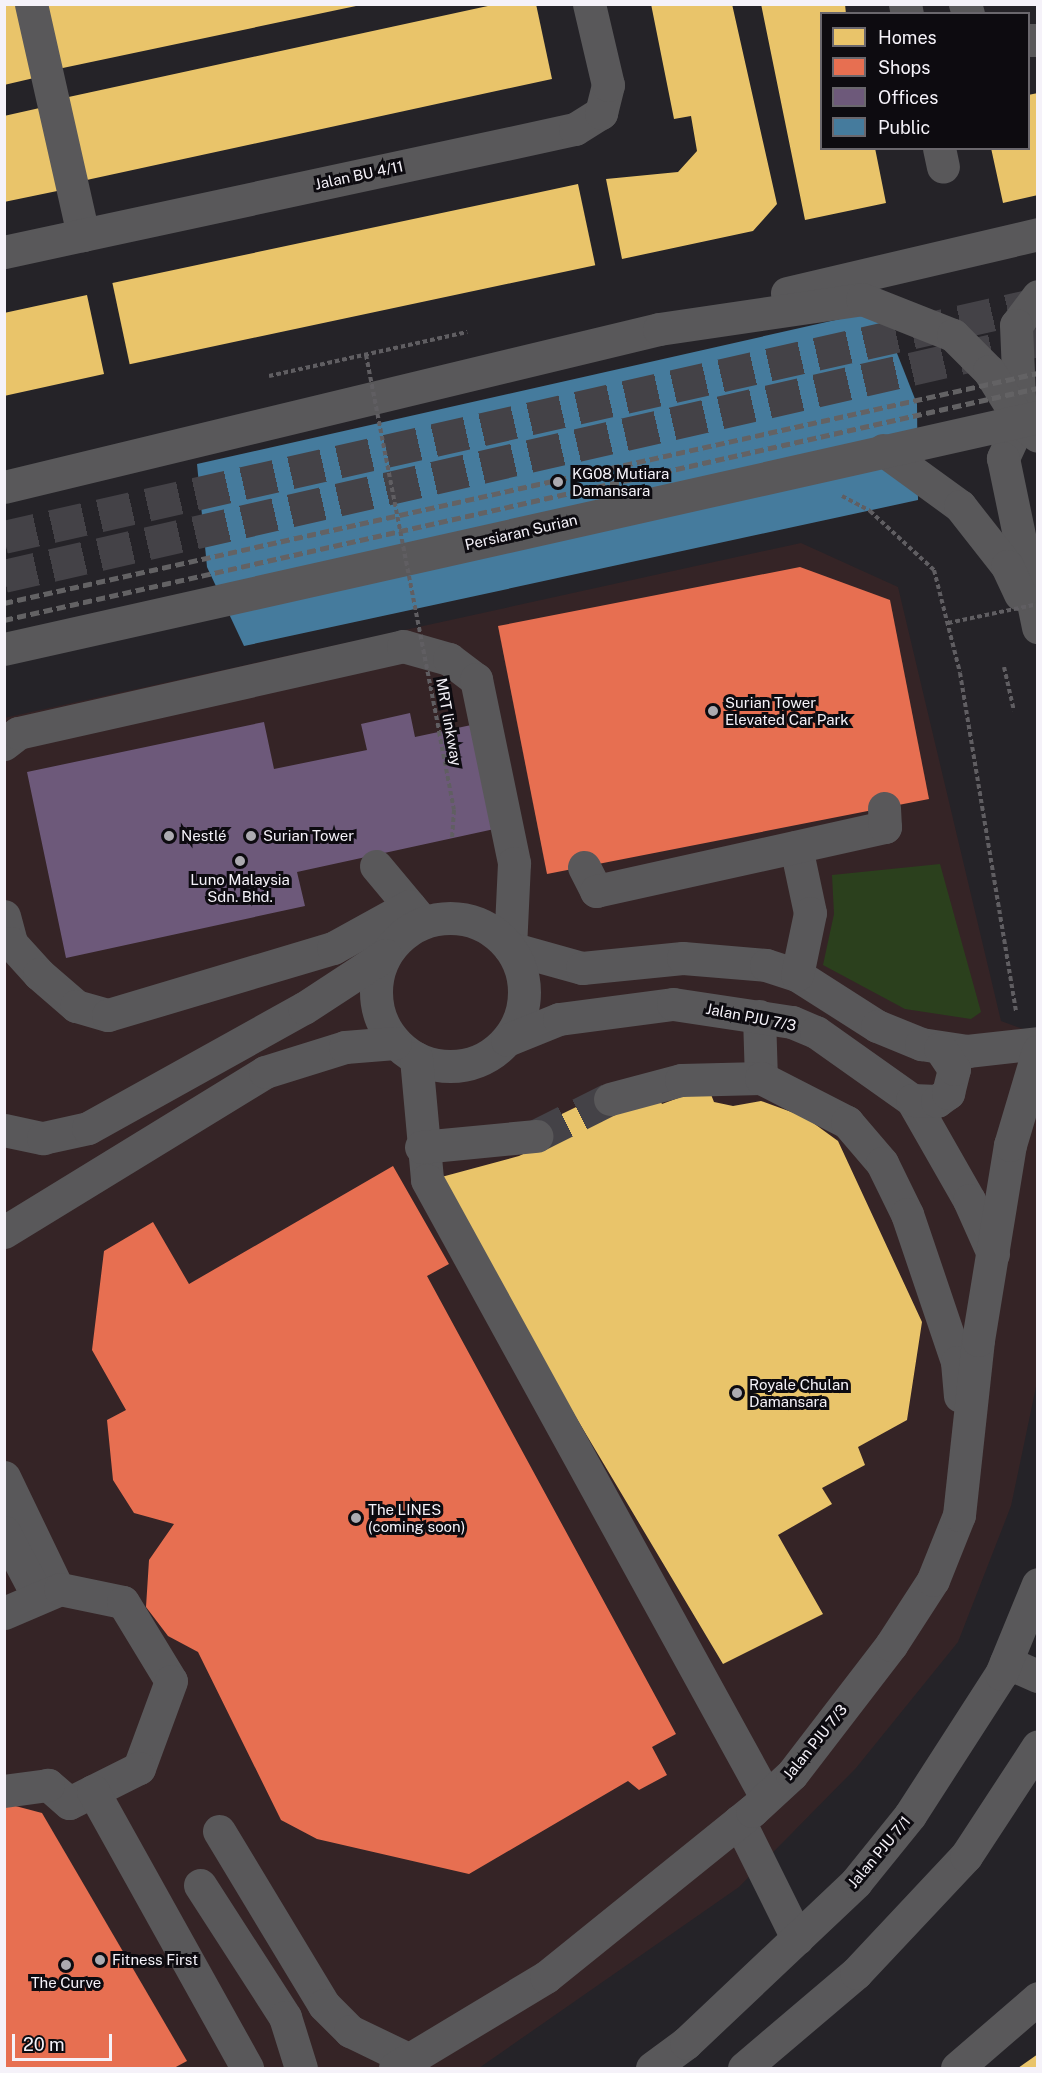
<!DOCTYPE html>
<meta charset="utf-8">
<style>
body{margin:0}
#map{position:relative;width:1042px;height:2073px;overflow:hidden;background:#252328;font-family:"Public Sans",sans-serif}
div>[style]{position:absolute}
.commercial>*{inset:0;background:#352426}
.green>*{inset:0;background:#2b401d}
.homes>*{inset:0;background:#e9c46a;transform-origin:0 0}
.shops>*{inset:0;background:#e76f51}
.offices>*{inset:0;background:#6d597a}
.public>*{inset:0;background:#457b9d}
.minor-tunnel>*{height:33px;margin-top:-16.5px;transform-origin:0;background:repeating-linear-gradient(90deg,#444247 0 33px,transparent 0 49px)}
.major-tunnel>*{height:33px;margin-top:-16.5px;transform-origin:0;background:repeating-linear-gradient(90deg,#444247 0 33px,transparent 0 49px)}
.path>*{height:4px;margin-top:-2px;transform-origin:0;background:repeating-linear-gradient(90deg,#605e62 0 4.5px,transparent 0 7.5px)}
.minor>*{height:33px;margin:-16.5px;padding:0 16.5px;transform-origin:16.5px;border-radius:16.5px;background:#59585a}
.minor>.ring{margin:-16.5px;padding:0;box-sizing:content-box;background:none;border:33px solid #59585a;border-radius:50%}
.rail>*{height:4.5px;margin-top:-2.25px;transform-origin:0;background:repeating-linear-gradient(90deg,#636264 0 9px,transparent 0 13.5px)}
.path-bridge>*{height:4px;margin-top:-2px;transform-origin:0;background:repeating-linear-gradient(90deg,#605e62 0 4.5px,transparent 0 7.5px)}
.dots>*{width:16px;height:16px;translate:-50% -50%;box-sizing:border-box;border:3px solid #0d0b10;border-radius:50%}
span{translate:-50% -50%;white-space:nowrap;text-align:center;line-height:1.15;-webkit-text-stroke:6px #0d0b10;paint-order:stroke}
.street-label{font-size:15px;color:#f5f2f9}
.poi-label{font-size:15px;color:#f5f2f9}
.left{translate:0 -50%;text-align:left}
.frame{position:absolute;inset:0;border:6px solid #f5f2f9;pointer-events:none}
.legend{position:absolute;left:820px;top:12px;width:210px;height:138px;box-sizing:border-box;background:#0d0b10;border:2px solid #6a676d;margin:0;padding:8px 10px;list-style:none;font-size:18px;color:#f5f2f9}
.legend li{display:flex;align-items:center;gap:12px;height:30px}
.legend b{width:30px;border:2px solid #6a676d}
.scale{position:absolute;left:12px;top:2034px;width:100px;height:27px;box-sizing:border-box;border:3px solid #f5f2f9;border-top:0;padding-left:8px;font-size:18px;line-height:21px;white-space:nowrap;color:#f5f2f9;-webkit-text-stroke:4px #0d0b10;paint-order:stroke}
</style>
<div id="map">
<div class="commercial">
<div style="clip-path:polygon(801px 543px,898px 587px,1001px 1021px,1037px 1034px,1037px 1382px,1011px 1506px,958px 1642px,856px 1768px,739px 1887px,479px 2068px,5px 2068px,4px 718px)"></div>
</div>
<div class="green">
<div style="clip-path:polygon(940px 864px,981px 1012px,971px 1019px,905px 1009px,823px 965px,834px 914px,832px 875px)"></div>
</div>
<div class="homes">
<div style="clip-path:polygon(4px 4px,17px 4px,34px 78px,4px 85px)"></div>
<div style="clip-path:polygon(44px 4px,356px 4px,356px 6px,58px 69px)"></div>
<div style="clip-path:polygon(497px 4px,536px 4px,552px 79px,82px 181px,64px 98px)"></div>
<div style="clip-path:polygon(651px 4px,732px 4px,777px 204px,753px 231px,622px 259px,606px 179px,678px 172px,697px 151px,691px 116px,674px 119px)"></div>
<div style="clip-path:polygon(761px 4px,845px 4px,846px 14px,822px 14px,822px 148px,875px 148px,886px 203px,805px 220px)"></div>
<div style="clip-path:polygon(1038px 93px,1038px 195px,1003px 203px,991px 148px,1028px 148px,1028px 95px)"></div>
<div style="clip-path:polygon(44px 107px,62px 190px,4px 202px,4px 116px)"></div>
<div style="left:578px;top:184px;width:83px;height:476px;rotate:78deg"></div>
<div style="clip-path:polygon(87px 295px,104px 374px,4px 396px,4px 313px)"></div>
<div style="clip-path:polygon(708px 1087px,714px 1102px,733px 1106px,761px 1101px,805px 1117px,838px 1141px,922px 1322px,907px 1420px,858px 1447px,865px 1465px,822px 1488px,832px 1504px,778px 1535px,823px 1614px,723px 1664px,434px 1179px,519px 1156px,540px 1146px,533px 1128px,607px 1092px,652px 1088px,662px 1104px)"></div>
<div style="clip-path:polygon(1038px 2054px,1038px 2068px,1018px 2068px)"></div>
</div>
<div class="shops">
<div style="clip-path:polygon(800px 567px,890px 600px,929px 799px,547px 874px,498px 626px)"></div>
<div style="clip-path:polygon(393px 1166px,449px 1264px,427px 1276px,676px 1734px,652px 1747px,667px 1775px,639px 1790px,628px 1781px,469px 1874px,317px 1839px,281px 1820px,198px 1652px,168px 1636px,146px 1607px,149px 1560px,174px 1524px,134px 1513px,113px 1480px,107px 1420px,126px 1410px,92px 1350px,104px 1251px,153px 1222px,189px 1284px)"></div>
<div style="clip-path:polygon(4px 1803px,42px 1813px,187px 2061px,174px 2068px,4px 2068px)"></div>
</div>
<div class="offices">
<div style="clip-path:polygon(410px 713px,415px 737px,476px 724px,499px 828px,297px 872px,305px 906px,66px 958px,27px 772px,264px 722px,274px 769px,367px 750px,361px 724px)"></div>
</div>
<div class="public">
<div style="clip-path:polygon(880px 310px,917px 404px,918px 500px,244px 646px,207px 567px,197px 464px)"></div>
</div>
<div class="minor-tunnel">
<div style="left:536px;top:1136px;width:83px;rotate:-26.6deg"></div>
</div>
<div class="major-tunnel">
<div style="left:4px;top:537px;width:1060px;rotate:-12.7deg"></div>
<div style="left:4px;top:576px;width:1061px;rotate:-12.86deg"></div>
</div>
<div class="path">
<div style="left:269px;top:376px;width:203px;rotate:-12.5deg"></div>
<div style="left:842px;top:496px;width:32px;rotate:28deg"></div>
<div style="left:870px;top:511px;width:87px;rotate:42.7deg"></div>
<div style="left:934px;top:570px;width:106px;rotate:75.8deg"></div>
<div style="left:960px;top:673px;width:343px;rotate:80.6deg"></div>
<div style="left:1004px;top:667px;width:45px;rotate:77.2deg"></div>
<div style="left:439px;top:732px;width:79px;rotate:79.1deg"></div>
<div style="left:454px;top:810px;width:29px;rotate:94deg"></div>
</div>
<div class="minor">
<div style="left:31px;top:4px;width:237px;rotate:77.3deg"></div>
<div style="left:905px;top:4px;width:10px;rotate:79deg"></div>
<div style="left:965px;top:4px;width:10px;rotate:73deg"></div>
<div style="left:1028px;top:40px;width:10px"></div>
<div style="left:939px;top:148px;width:19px;rotate:78deg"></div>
<div style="left:4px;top:252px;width:584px;rotate:-12.16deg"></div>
<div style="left:575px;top:129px;width:31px;rotate:-32deg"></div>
<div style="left:601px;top:113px;width:29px;rotate:-76deg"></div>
<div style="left:608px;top:85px;width:83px;rotate:-103.2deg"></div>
<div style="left:787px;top:293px;width:258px;rotate:-13.2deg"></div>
<div style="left:1038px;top:296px;width:36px;rotate:127deg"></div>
<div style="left:1016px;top:325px;width:96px;rotate:87.6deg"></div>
<div style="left:1020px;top:421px;width:41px;rotate:114.7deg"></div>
<div style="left:1003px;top:458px;width:173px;rotate:78.3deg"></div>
<div style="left:883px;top:450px;width:95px;rotate:36deg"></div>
<div style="left:960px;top:506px;width:76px;rotate:51.9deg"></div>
<div style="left:1007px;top:566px;width:31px;rotate:65deg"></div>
<div style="left:4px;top:487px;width:674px;rotate:-13.56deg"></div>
<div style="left:659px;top:329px;width:205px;rotate:-8.4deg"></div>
<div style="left:862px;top:299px;width:98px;rotate:21.6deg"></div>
<div style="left:953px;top:335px;width:51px;rotate:45deg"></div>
<div style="left:989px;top:371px;width:59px;rotate:58.2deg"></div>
<div style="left:1020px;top:421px;width:23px;rotate:40deg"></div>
<div style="left:4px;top:649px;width:1060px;rotate:-12.65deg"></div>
<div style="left:4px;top:744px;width:18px;rotate:-38deg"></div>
<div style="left:18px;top:733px;width:395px;rotate:-12.7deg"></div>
<div style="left:403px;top:646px;width:48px;rotate:15.8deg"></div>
<div style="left:449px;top:659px;width:34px;rotate:37deg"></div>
<div style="left:476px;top:679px;width:188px;rotate:78.3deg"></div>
<div style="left:514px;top:863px;width:85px;rotate:92.7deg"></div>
<div style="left:510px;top:948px;width:75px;rotate:15.5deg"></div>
<div style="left:582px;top:968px;width:101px;rotate:-5.7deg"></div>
<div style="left:683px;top:958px;width:83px;rotate:4.8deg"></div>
<div style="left:766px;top:965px;width:33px;rotate:18deg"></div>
<div style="left:797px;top:975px;width:95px;rotate:32.5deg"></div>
<div style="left:877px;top:1026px;width:48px;rotate:22.2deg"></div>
<div style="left:921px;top:1044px;width:47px;rotate:8.7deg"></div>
<div style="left:967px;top:1051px;width:71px;rotate:-6.4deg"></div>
<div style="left:796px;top:847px;width:67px;rotate:78deg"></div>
<div style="left:810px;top:913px;width:63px;rotate:101.8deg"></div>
<div style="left:376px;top:866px;width:72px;rotate:50.1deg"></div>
<div style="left:584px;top:867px;width:27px;rotate:63deg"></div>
<div style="left:596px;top:891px;width:296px;rotate:-12.5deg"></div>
<div style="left:885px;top:827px;width:19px;rotate:-93deg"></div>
<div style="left:4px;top:916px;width:28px;rotate:75deg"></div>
<div style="left:11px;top:943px;width:42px;rotate:47.9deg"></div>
<div style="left:39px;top:974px;width:49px;rotate:40.9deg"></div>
<div style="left:76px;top:1006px;width:33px;rotate:16deg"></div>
<div style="left:108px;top:1015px;width:235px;rotate:-16.6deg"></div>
<div style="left:333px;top:948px;width:87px;rotate:-28.9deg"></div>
<div class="ring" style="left:376px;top:918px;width:115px;height:115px"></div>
<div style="left:759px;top:1016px;width:62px;rotate:88.2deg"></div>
<div style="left:507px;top:1040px;width:56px;rotate:-22deg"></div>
<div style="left:559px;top:1019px;width:115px;rotate:-7.5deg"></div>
<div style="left:673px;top:1004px;width:120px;rotate:8.6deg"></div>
<div style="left:792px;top:1022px;width:26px;rotate:23deg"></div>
<div style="left:816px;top:1032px;width:118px;rotate:35.3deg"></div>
<div style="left:912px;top:1100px;width:115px;rotate:60.3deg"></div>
<div style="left:969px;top:1200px;width:59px;rotate:66deg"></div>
<div style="left:416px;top:1058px;width:122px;rotate:84.8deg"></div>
<div style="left:427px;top:1180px;width:704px;rotate:61.21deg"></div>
<div style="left:610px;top:1099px;width:73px;rotate:-15deg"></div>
<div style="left:681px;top:1080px;width:80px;rotate:-1.4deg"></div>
<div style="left:761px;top:1078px;width:97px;rotate:27.1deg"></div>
<div style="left:847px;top:1122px;width:54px;rotate:49.5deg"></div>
<div style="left:882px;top:1163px;width:57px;rotate:63.9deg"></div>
<div style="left:907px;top:1214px;width:156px;rotate:71.3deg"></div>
<div style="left:957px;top:1362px;width:34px;rotate:85deg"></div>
<div style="left:912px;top:1100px;width:25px;rotate:2deg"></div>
<div style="left:937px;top:1101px;width:14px;rotate:-36deg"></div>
<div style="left:948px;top:1093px;width:25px;rotate:-76deg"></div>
<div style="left:954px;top:1069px;width:25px;rotate:-124deg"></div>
<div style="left:4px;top:1130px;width:40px;rotate:12deg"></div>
<div style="left:43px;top:1138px;width:46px;rotate:-12.5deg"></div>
<div style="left:88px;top:1128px;width:247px;rotate:-29.1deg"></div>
<div style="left:304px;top:1008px;width:97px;rotate:-33.2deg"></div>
<div style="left:421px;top:1147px;width:116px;rotate:-5.5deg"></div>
<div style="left:4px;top:1232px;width:306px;rotate:-31.5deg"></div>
<div style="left:265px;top:1072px;width:84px;rotate:-17.4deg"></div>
<div style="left:345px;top:1047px;width:50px;rotate:-4.6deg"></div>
<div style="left:4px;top:1477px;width:115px;rotate:64.3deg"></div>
<div style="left:4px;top:1532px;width:64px;rotate:62.2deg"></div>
<div style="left:4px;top:1613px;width:61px;rotate:-23.2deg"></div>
<div style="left:60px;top:1589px;width:64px;rotate:11.7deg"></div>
<div style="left:123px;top:1602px;width:92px;rotate:58.7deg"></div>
<div style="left:171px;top:1681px;width:93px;rotate:110.2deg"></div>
<div style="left:139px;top:1768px;width:78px;rotate:153.4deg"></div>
<div style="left:69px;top:1803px;width:28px;rotate:-139deg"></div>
<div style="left:48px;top:1785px;width:44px;rotate:172.2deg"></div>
<div style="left:1006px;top:1662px;width:35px;rotate:24deg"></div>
<div style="left:93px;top:1791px;width:317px;rotate:60.9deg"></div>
<div style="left:739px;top:1821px;width:131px;rotate:63.6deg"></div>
<div style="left:219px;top:1831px;width:203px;rotate:58.9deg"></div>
<div style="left:324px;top:2005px;width:37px;rotate:45deg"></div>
<div style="left:350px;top:2031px;width:67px;rotate:25.8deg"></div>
<div style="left:200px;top:1885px;width:157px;rotate:57.2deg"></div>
<div style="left:285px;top:2017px;width:53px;rotate:72.6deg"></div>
<div style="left:395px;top:2068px;width:176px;rotate:-31.1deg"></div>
<div style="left:546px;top:1977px;width:265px;rotate:-38.9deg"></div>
<div style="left:752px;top:1811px;width:54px;rotate:-42.8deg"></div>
<div style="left:792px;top:1774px;width:163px;rotate:-52.5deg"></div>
<div style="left:891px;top:1645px;width:77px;rotate:-57.1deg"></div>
<div style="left:933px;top:1580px;width:70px;rotate:-68.2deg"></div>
<div style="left:959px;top:1515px;width:176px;rotate:-83.8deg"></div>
<div style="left:978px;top:1340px;width:198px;rotate:-80.7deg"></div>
<div style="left:1010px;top:1145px;width:98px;rotate:-73.4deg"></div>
<div style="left:652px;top:2068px;width:42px;rotate:-36.3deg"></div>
<div style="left:686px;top:2043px;width:234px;rotate:-43.4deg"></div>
<div style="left:856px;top:1882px;width:86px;rotate:-51.1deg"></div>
<div style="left:910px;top:1815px;width:168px;rotate:-57.2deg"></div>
<div style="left:1001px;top:1674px;width:97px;rotate:-67.7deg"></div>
<div style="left:744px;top:2068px;width:147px;rotate:-40.3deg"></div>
<div style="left:856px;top:1973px;width:161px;rotate:-46.8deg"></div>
<div style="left:966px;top:1856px;width:131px;rotate:-56.8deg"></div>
<div style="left:957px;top:2068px;width:107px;rotate:-40.8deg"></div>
</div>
<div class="rail">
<div style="left:4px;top:603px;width:1059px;rotate:-12.54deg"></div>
<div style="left:4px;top:620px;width:1060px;rotate:-12.65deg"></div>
</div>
<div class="path-bridge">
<div style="left:366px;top:355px;width:384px;rotate:79deg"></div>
<div style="left:948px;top:623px;width:92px;rotate:-11.9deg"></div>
</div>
<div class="dots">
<div style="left:558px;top:482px;background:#acaab0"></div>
<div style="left:713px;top:711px;background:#acaab0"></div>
<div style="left:169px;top:836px;background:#acaab0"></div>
<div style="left:251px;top:836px;background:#acaab0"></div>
<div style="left:240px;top:861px;background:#acaab0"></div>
<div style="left:737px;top:1393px;background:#acaab0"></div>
<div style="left:356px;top:1518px;background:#acaab0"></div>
<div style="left:100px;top:1960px;background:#acaab0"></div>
<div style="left:66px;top:1965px;background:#acaab0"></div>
</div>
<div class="street-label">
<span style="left:359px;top:175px;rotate:-12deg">Jalan BU 4/11</span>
<span style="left:521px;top:532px;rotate:-13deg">Persiaran Surian</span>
<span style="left:449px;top:722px;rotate:80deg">MRT linkway</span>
<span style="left:751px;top:1017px;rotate:11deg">Jalan PJU 7/3</span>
<span style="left:815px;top:1742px;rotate:-51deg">Jalan PJU 7/3</span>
<span style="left:879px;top:1852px;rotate:-50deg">Jalan PJU 7/1</span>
</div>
<div class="poi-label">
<span class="left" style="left:572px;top:482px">KG08 Mutiara<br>Damansara</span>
<span class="left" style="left:725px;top:711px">Surian Tower<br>Elevated Car Park</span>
<span class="left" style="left:181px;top:836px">Nestlé</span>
<span class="left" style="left:263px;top:836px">Surian Tower</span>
<span style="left:240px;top:888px">Luno Malaysia<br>Sdn. Bhd.</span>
<span class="left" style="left:749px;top:1393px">Royale Chulan<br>Damansara</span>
<span class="left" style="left:368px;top:1518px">The LINES<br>(coming soon)</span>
<span class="left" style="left:112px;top:1960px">Fitness First</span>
<span style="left:66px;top:1983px">The Curve</span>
</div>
<div class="frame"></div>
<ul class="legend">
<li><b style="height:16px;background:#e9c46a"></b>Homes</li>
<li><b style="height:16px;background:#e76f51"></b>Shops</li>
<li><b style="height:16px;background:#6d597a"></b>Offices</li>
<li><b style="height:16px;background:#457b9d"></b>Public</li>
</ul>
<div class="scale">20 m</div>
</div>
